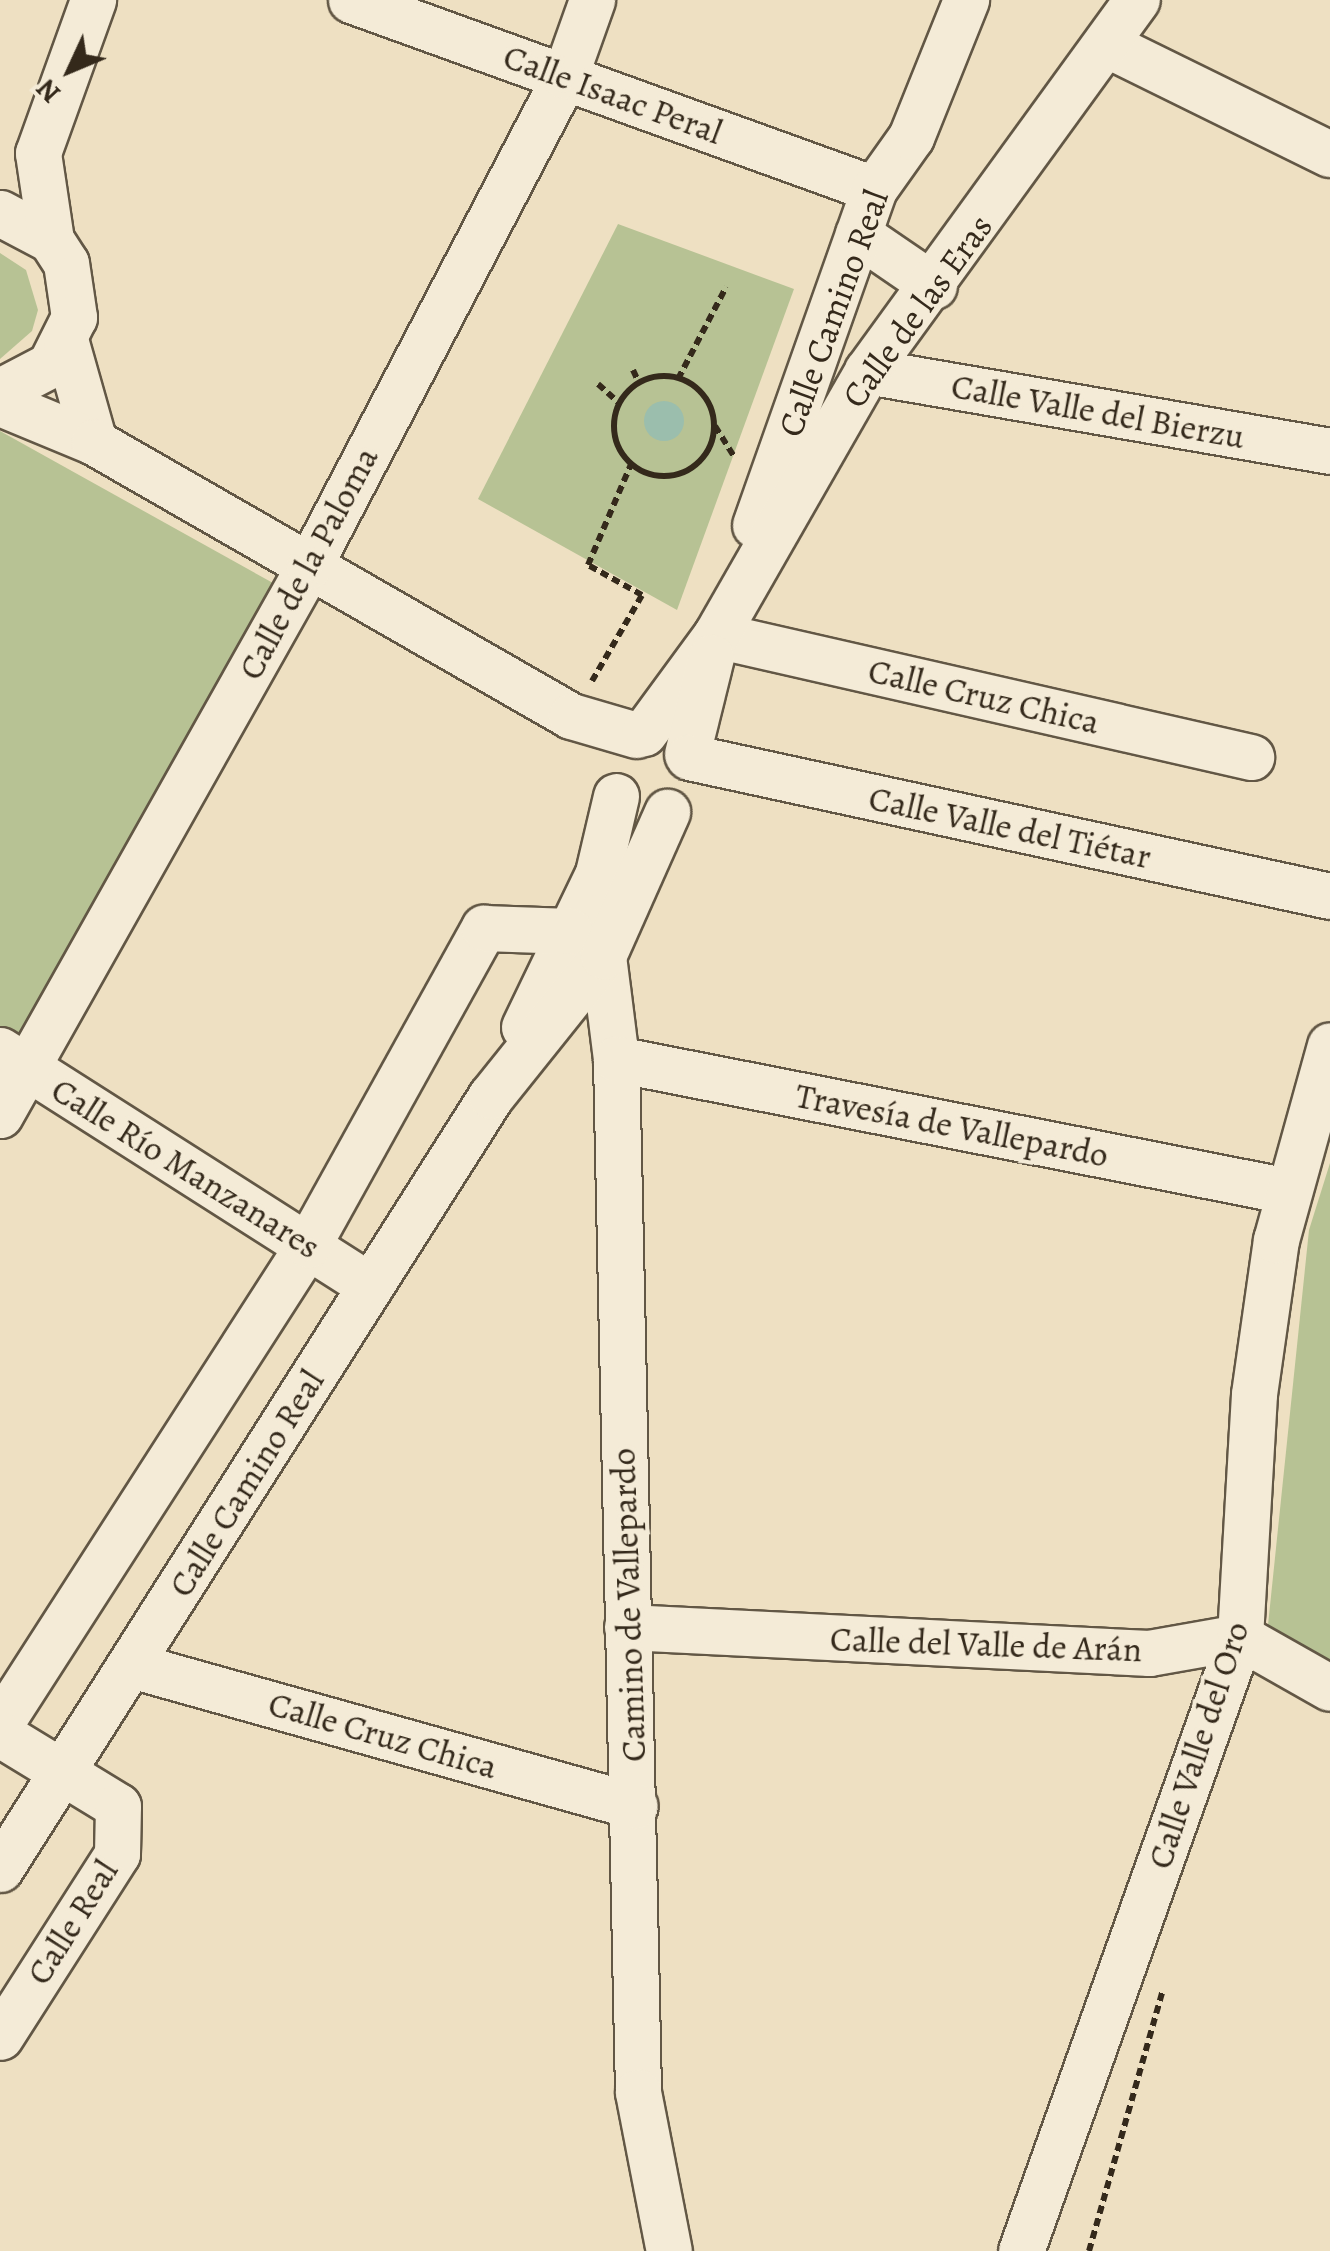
<!DOCTYPE html>
<meta charset="utf-8">
<style>
body{margin:0}
#map{position:relative;width:1330px;height:2251px;overflow:hidden;background:#eee0c2;font-family:Alegreya,serif}
div>[style]{position:absolute}
.green>*{inset:0;background:#b7c294}
.water>*{inset:0;background:#9bbead}
.round{border-radius:50%}
.path>*{height:6px;margin-top:-3px;transform-origin:0;background:repeating-linear-gradient(90deg,#34291b 0 8px,transparent 0 13px)}
.path>.ring{margin:-3px;padding:0;box-sizing:content-box;background:none;border:6px solid #34291b;border-radius:50%}
.roads{filter:drop-shadow(2px 0 #625745) drop-shadow(-2px 0 #625745) drop-shadow(0 2px #625745) drop-shadow(0 -2px #625745)}
.minor>*{height:45px;margin:-22.5px;padding:0 22.5px;transform-origin:22.5px;border-radius:22.5px;background:#f4ebd7}
span{translate:-50% -50%;white-space:nowrap;text-align:center;line-height:1.15;-webkit-text-stroke:8px #f4ebd7;paint-order:stroke}
.street-label{font-size:35px;color:#34291b}
.north{position:absolute;left:20px;top:20px;width:100px;height:100px;-webkit-text-stroke:8px #f4ebd7;paint-order:stroke;rotate:226deg;font-size:28px;font-weight:700;line-height:40px;text-align:center;color:#34291b}
.north::after{content:'';display:block;margin:auto;width:35px;height:45px;background:#34291b;clip-path:polygon(50% 0,100% 100%,50% 72%,0 100%)}
</style>
<div id="map">
<div class="green">
<div style="clip-path:polygon(618px 224px,794px 289px,677px 610px,478px 499px)"></div>
<div style="clip-path:polygon(0 253px,26px 270px,38px 310px,32px 331px,0 359px)"></div>
<div style="clip-path:polygon(0 431px,282px 588px,24px 1043px,0 1028px)"></div>
<div style="clip-path:polygon(1330px 1163px,1330px 1666px,1268px 1625px,1309px 1230px)"></div>
</div>
<div class="water">
<div class="round" style="left:644px;top:401px;width:40px;height:40px"></div>
</div>
<div class="path">
<div style="left:633px;top:370px;width:14px;rotate:65deg"></div>
<div class="ring" style="left:614px;top:376px;width:94px;height:94px"></div>
<div style="left:678px;top:379px;width:104px;rotate:-62.4deg"></div>
<div style="left:598px;top:384px;width:28px;rotate:42deg"></div>
<div style="left:715px;top:426px;width:38px;rotate:58deg"></div>
<div style="left:592px;top:681px;width:99px;rotate:-59.8deg"></div>
<div style="left:642px;top:595px;width:62px;rotate:-150.9deg"></div>
<div style="left:588px;top:565px;width:110px;rotate:-66.9deg"></div>
<div style="left:1089px;top:2251px;width:272px;rotate:-74.2deg"></div>
</div>
<div class="roads">
<div class="minor">
<div style="left:351px;top:0;width:556px;rotate:19.87deg"></div>
<div style="left:1108px;top:45px;width:247px;rotate:26.2deg"></div>
<div style="left:0;top:213px;width:58px;rotate:27.9deg"></div>
<div style="left:51px;top:240px;width:27px;rotate:57deg"></div>
<div style="left:66px;top:263px;width:55px;rotate:81.6deg"></div>
<div style="left:74px;top:317px;width:54px;rotate:116.6deg"></div>
<div style="left:50px;top:365px;width:56px;rotate:152.5deg"></div>
<div style="left:858px;top:234px;width:92px;rotate:34.4deg"></div>
<div style="left:51px;top:240px;width:88px;rotate:-98.5deg"></div>
<div style="left:38px;top:153px;width:163px;rotate:-70.2deg"></div>
<div style="left:66px;top:343px;width:103px;rotate:74.2deg"></div>
<div style="left:867px;top:371px;width:470px;rotate:9.8deg"></div>
<div style="left:0;top:403px;width:102px;rotate:22.5deg"></div>
<div style="left:94px;top:442px;width:550px;rotate:29.87deg"></div>
<div style="left:571px;top:716px;width:68px;rotate:16.3deg"></div>
<div style="left:755px;top:525px;width:356px;rotate:-70.5deg"></div>
<div style="left:874px;top:189px;width:64px;rotate:-54.6deg"></div>
<div style="left:911px;top:137px;width:148px;rotate:-68.1deg"></div>
<div style="left:716px;top:635px;width:549px;rotate:12.85deg"></div>
<div style="left:644px;top:733px;width:122px;rotate:-53.7deg"></div>
<div style="left:716px;top:635px;width:304px;rotate:-60.2deg"></div>
<div style="left:867px;top:371px;width:459px;rotate:-54deg"></div>
<div style="left:687px;top:754px;width:100px;rotate:-76.1deg"></div>
<div style="left:689px;top:757px;width:656px;rotate:12.24deg"></div>
<div style="left:603px;top:956px;width:104px;rotate:82.8deg"></div>
<div style="left:616px;top:1059px;width:1033px;rotate:88.78deg"></div>
<div style="left:638px;top:2092px;width:162px;rotate:79deg"></div>
<div style="left:524px;top:1027px;width:171px;rotate:-64.3deg"></div>
<div style="left:598px;top:873px;width:79px;rotate:-76.8deg"></div>
<div style="left:0;top:1050px;width:439px;rotate:32.5deg"></div>
<div style="left:616px;top:1059px;width:685px;rotate:11.11deg"></div>
<div style="left:0;top:1115px;width:630px;rotate:-60.63deg"></div>
<div style="left:309px;top:566px;width:553px;rotate:-62.42deg"></div>
<div style="left:565px;top:76px;width:81px;rotate:-70.4deg"></div>
<div style="left:627px;top:1627px;width:523px;rotate:2.85deg"></div>
<div style="left:1149px;top:1653px;width:92px;rotate:-10deg"></div>
<div style="left:1240px;top:1637px;width:103px;rotate:29.5deg"></div>
<div style="left:131px;top:1665px;width:523px;rotate:15.63deg"></div>
<div style="left:0;top:1724px;width:569px;rotate:-57.26deg"></div>
<div style="left:308px;top:1245px;width:363px;rotate:-61deg"></div>
<div style="left:484px;top:928px;width:86px;rotate:2deg"></div>
<div style="left:0;top:1734px;width:138px;rotate:31.4deg"></div>
<div style="left:118px;top:1806px;width:48px;rotate:91.2deg"></div>
<div style="left:117px;top:1854px;width:217px;rotate:122.6deg"></div>
<div style="left:0;top:1869px;width:916px;rotate:-57.58deg"></div>
<div style="left:491px;top:1096px;width:179px;rotate:-51.3deg"></div>
<div style="left:603px;top:956px;width:158px;rotate:-66deg"></div>
<div style="left:1021px;top:2251px;width:652px;rotate:-70.37deg"></div>
<div style="left:1240px;top:1637px;width:243px;rotate:-86.7deg"></div>
<div style="left:1254px;top:1394px;width:156px;rotate:-81.9deg"></div>
<div style="left:1276px;top:1240px;width:202px;rotate:-74.5deg"></div>
</div>
</div>
<div class="street-label">
<span style="left:613px;top:94px;rotate:20deg">Calle Isaac Peral</span>
<span style="left:917px;top:311px;rotate:-54deg">Calle de las Eras</span>
<span style="left:833px;top:313px;rotate:-70deg">Calle Camino Real</span>
<span style="left:1098px;top:411px;rotate:10deg">Calle Valle del Bierzu</span>
<span style="left:308px;top:563px;rotate:-62deg">Calle de la Paloma</span>
<span style="left:984px;top:696px;rotate:13deg">Calle Cruz Chica</span>
<span style="left:1010px;top:827px;rotate:12deg">Calle Valle del Tiétar</span>
<span style="left:952px;top:1125px;rotate:11deg">Travesía de Vallepardo</span>
<span style="left:186px;top:1168px;rotate:32deg">Calle Río Manzanares</span>
<span style="left:246px;top:1483px;rotate:-58deg">Calle Camino Real</span>
<span style="left:628px;top:1605px;rotate:-92deg">Camino de Vallepardo</span>
<span style="left:986px;top:1644px;rotate:2deg">Calle del Valle de Arán</span>
<span style="left:383px;top:1735px;rotate:16deg">Calle Cruz Chica</span>
<span style="left:1198px;top:1745px;rotate:-72deg">Calle Valle del Oro</span>
<span style="left:72px;top:1922px;rotate:-58deg">Calle Real</span>
</div>
<div class="north">N</div>
</div>
